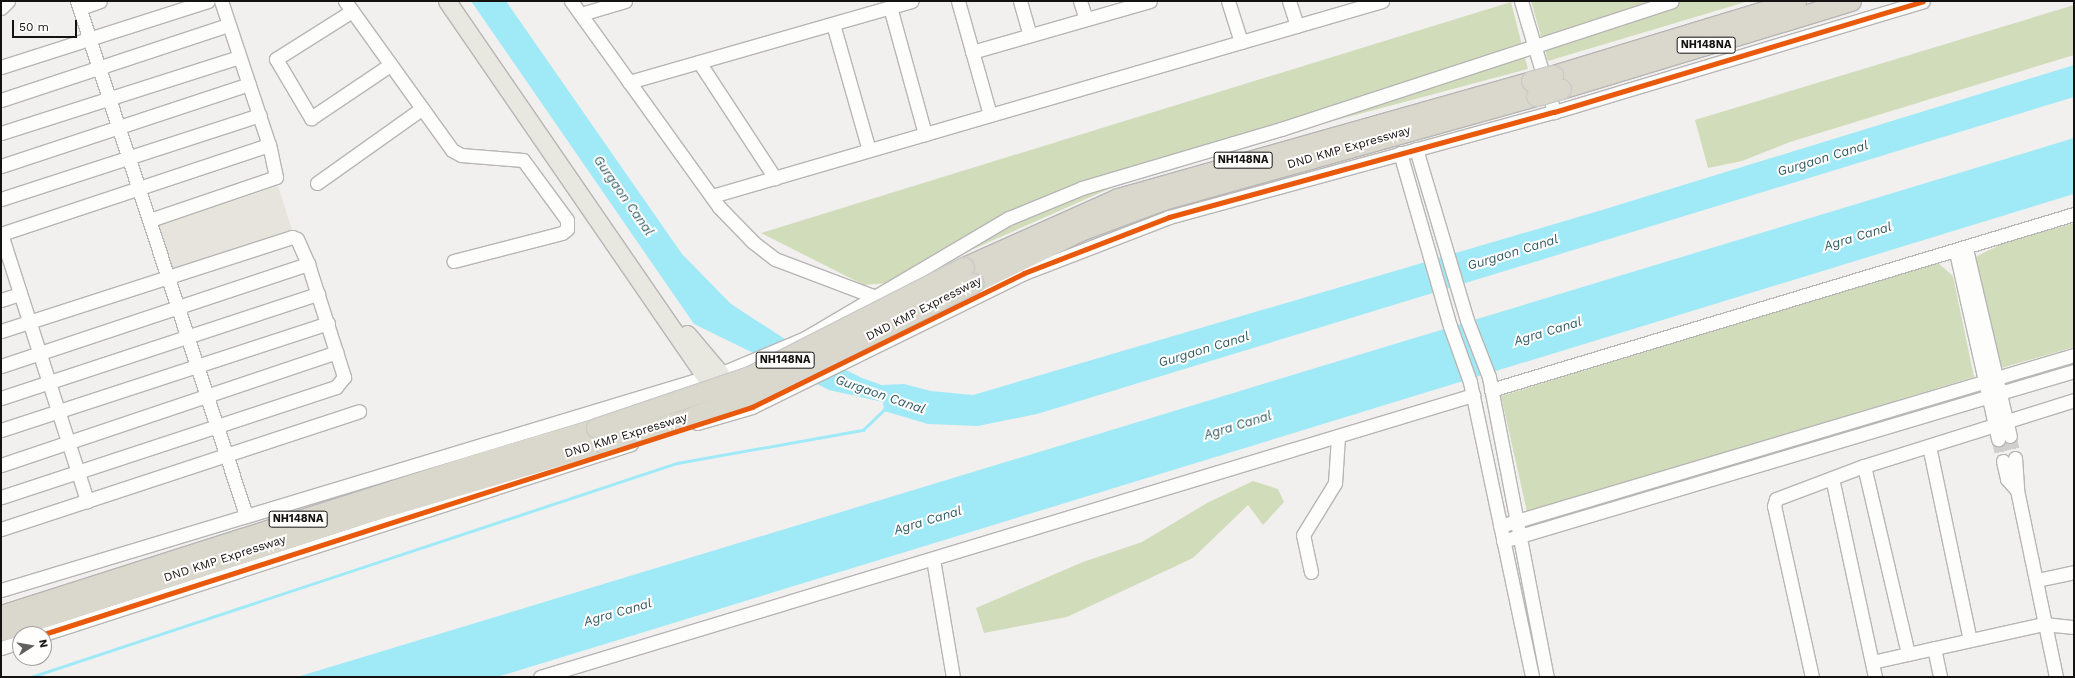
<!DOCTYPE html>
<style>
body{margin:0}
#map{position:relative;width:2075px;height:678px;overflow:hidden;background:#f2f0ee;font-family:"Work Sans",sans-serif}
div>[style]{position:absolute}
.built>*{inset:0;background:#e7e3dd;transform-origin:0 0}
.green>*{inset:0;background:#d1dcba}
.water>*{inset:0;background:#a0eaf8}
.stream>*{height:2.5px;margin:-1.25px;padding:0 1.25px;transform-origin:1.25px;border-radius:1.25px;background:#a0eaf8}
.minor-tunnel>*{height:13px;margin-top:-6.5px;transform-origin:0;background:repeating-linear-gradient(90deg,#d1cfcd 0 13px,transparent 0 19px)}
.roads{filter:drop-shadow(1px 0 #b7b6b5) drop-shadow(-1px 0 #b7b6b5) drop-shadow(0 1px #b7b6b5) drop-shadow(0 -1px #b7b6b5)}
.minor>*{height:13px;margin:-6.5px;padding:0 6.5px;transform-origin:6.5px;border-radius:6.5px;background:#fdfdfc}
.major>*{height:17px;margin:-8.5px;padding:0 8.5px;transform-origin:8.5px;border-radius:8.5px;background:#e8e7e0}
.highway>*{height:19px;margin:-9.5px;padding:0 9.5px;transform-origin:9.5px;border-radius:9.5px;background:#dad8cd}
.bridges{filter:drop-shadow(1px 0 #cbcac9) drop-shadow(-1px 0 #cbcac9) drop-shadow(0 1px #cbcac9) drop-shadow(0 -1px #cbcac9)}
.highway-bridge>*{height:19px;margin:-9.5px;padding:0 9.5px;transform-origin:9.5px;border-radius:9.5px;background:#dad8cd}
.cycleway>*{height:5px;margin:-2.5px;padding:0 2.5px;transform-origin:2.5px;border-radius:2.5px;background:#e8590c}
span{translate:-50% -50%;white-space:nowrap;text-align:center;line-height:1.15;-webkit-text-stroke:4px #fffefd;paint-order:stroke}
.shield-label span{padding:1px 3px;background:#fffefd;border:1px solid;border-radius:3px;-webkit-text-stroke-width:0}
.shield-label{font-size:11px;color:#141312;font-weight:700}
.street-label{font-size:12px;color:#141312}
.water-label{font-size:13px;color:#2d5c65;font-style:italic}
.frame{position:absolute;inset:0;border:2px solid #141312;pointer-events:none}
.north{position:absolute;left:12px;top:626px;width:40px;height:40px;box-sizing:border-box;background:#fffefd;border:1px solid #a1a09f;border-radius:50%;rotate:78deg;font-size:11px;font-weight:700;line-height:16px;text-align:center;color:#141312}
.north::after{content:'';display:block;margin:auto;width:14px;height:18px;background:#62605f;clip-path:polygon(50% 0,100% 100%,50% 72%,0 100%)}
.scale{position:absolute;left:12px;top:20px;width:65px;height:18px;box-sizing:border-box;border:2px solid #141312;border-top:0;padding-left:5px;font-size:12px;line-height:14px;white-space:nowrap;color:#141312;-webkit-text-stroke:3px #fffefd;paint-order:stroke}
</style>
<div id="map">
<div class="built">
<div style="left:278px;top:186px;width:48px;height:126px;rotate:72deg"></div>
</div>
<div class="green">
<div style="clip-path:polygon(1531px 1px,1749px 1px,1548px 61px)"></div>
<div style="clip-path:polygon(1511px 2px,1528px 69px,1156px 168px,899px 282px,864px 285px,761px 233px)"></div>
<div style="clip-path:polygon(2074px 5px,2074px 55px,1790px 142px,1742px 161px,1708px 168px,1695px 120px)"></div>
<div style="clip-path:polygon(2074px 223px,2074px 347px,1998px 369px,1973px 258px,2004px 243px)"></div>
<div style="clip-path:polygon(1938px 263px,1953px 276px,1974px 377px,1527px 512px,1501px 396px)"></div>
<div style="clip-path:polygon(1253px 481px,1278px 489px,1284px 502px,1263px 525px,1248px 505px,1193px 558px,1067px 617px,984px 633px,976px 608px,1083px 562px,1142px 542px,1207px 503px)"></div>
</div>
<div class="water">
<div style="clip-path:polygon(471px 1px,506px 1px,682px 254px,731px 304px,788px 341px,862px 378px,882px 385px,904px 384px,931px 391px,973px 395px,1602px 210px,2074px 65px,2074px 97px,1037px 414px,978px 426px,928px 424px,884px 411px,883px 402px,829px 390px,694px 324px)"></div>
<div style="clip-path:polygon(2074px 138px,2074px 194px,497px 677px,297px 677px)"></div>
</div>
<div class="stream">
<div style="left:31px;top:677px;width:681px;rotate:-18.33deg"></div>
<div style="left:677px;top:463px;width:189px;rotate:-10.1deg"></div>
<div style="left:863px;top:430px;width:32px;rotate:-44deg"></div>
</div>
<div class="minor-tunnel">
<div style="left:2010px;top:436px;width:23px;rotate:77deg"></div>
<div style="left:1998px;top:439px;width:23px;rotate:77deg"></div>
</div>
<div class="roads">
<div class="minor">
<div style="left:77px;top:1px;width:541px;rotate:71.8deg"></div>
<div style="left:345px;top:1px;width:183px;rotate:54.3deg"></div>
<div style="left:452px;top:150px;width:10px;rotate:29deg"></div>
<div style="left:461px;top:155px;width:62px;rotate:4.6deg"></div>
<div style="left:523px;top:160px;width:74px;rotate:53.7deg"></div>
<div style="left:567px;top:220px;width:9px;rotate:90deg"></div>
<div style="left:567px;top:229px;width:6px;rotate:141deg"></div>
<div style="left:562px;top:233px;width:112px;rotate:165.5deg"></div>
<div style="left:571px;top:1px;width:254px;rotate:54.3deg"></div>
<div style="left:719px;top:207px;width:49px;rotate:45.8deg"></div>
<div style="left:753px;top:242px;width:28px;rotate:38deg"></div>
<div style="left:775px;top:259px;width:110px;rotate:20.7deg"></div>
<div style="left:958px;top:1px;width:118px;rotate:74.3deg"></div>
<div style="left:1020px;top:1px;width:35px;rotate:74deg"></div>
<div style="left:1080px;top:1px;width:19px;rotate:72deg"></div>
<div style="left:1228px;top:1px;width:43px;rotate:72.4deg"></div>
<div style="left:1289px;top:1px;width:26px;rotate:72deg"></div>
<div style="left:1521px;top:1px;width:116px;rotate:73.4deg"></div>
<div style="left:890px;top:7px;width:132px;rotate:74.6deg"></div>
<div style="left:1px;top:8px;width:10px;rotate:-45deg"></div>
<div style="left:80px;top:8px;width:21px;rotate:-19deg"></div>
<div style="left:352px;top:11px;width:90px;rotate:147.7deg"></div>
<div style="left:276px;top:59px;width:69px;rotate:59.3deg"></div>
<div style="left:311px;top:118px;width:95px;rotate:-33.9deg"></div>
<div style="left:581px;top:14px;width:46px;rotate:-16.5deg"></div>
<div style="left:833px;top:24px;width:131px;rotate:74.1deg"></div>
<div style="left:972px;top:52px;width:185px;rotate:-16deg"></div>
<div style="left:699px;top:62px;width:139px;rotate:56.8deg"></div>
<div style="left:1px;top:67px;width:217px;rotate:-17.7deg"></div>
<div style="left:629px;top:82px;width:294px;rotate:-16deg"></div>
<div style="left:1px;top:100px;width:239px;rotate:-18.3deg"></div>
<div style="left:1px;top:133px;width:250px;rotate:-17.7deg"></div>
<div style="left:1416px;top:149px;width:178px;rotate:73.4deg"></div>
<div style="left:1467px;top:320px;width:61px;rotate:68.9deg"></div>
<div style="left:1489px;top:377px;width:306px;rotate:79.1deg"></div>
<div style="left:1400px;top:153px;width:180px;rotate:73.9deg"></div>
<div style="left:1450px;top:326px;width:59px;rotate:70.3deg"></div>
<div style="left:1470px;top:382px;width:301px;rotate:78.1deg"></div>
<div style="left:1px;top:166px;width:261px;rotate:-18.3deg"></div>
<div style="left:317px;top:183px;width:128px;rotate:-35.4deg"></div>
<div style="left:712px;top:196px;width:698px;rotate:-16.23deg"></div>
<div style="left:1px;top:199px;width:272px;rotate:-18deg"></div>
<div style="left:150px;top:220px;width:133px;rotate:-18.8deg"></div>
<div style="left:276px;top:177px;width:33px;rotate:-102deg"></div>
<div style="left:269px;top:145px;width:152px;rotate:-108.4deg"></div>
<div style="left:1px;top:234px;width:282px;rotate:-18.4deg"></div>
<div style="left:1px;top:234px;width:281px;rotate:72.1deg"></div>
<div style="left:1966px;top:249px;width:192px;rotate:76.8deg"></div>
<div style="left:1956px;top:252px;width:192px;rotate:77.3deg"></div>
<div style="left:1px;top:300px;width:20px;rotate:-18deg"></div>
<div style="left:1px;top:331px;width:306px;rotate:-17.9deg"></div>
<div style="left:292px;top:237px;width:5px;rotate:22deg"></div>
<div style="left:297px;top:239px;width:27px;rotate:66deg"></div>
<div style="left:308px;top:264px;width:119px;rotate:72.3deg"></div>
<div style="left:344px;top:377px;width:13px;rotate:129deg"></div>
<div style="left:336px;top:387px;width:353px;rotate:161.8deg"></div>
<div style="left:1px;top:366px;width:324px;rotate:-18.4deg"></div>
<div style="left:1491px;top:390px;width:609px;rotate:-16.8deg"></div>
<div style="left:1px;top:398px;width:334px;rotate:-18.2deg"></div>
<div style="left:697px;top:423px;width:57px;rotate:-16.2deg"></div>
<div style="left:752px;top:407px;width:303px;rotate:-26.2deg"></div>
<div style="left:1024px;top:273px;width:155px;rotate:-21.1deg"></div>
<div style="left:1169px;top:217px;width:399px;rotate:-15.3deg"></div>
<div style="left:1554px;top:112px;width:385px;rotate:-16.7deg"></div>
<div style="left:1px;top:430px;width:344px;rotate:-18.1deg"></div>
<div style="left:1929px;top:446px;width:198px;rotate:78.1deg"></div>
<div style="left:2015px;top:458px;width:32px;rotate:86deg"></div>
<div style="left:2017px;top:490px;width:191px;rotate:78.2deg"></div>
<div style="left:2003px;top:461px;width:18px;rotate:77deg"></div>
<div style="left:2007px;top:479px;width:15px;rotate:48deg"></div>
<div style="left:1px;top:465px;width:354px;rotate:-18.6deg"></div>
<div style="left:1864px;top:466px;width:193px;rotate:76.8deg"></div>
<div style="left:1832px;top:478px;width:204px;rotate:77.8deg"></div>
<div style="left:1500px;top:526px;width:599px;rotate:-16.59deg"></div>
<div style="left:1px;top:529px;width:377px;rotate:-18.2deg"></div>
<div style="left:1503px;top:541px;width:596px;rotate:-16.58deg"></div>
<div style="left:933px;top:559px;width:120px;rotate:80.4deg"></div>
<div style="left:1311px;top:572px;width:38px;rotate:-102deg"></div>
<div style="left:1303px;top:535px;width:61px;rotate:-58.4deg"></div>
<div style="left:1335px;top:483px;width:46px;rotate:-86.3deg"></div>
<div style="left:2037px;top:580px;width:38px;rotate:-12deg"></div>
<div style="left:1px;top:590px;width:758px;rotate:-16.79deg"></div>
<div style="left:727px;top:371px;width:85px;rotate:-22.9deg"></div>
<div style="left:805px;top:338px;width:237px;rotate:-30.5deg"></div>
<div style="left:1009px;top:218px;width:79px;rotate:-22.3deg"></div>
<div style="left:1082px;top:188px;width:208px;rotate:-16.5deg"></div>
<div style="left:1281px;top:129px;width:411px;rotate:-18.1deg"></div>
<div style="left:44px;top:634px;width:617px;rotate:-17.94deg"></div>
<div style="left:1px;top:648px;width:20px;rotate:-18deg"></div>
<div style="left:1934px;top:648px;width:30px;rotate:78deg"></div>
<div style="left:1872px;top:662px;width:176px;rotate:-12.5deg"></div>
<div style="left:2044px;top:624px;width:30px;rotate:6deg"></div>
<div style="left:540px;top:677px;width:975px;rotate:-16.82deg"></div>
<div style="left:1812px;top:677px;width:175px;rotate:-102.5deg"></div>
<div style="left:1774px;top:506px;width:7px;rotate:-74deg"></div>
<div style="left:1776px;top:499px;width:94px;rotate:-20.6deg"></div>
<div style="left:1864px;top:466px;width:220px;rotate:-17.4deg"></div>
</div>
<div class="major">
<div style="left:447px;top:1px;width:456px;rotate:55.5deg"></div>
<div style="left:687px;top:334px;width:51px;rotate:49.8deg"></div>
</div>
<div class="highway">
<div style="left:1553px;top:75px;width:254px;rotate:-16.9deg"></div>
<div style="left:1561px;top:89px;width:303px;rotate:-16.9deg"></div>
<div style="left:964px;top:267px;width:169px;rotate:-24.1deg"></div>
<div style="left:1118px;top:198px;width:429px;rotate:-15.8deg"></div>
<div style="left:974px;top:283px;width:118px;rotate:-26.1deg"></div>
<div style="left:1080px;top:231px;width:89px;rotate:-20.5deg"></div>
<div style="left:1163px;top:200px;width:387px;rotate:-15.6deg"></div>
<div style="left:1px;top:615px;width:499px;rotate:-17.7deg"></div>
<div style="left:476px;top:463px;width:125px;rotate:-16.3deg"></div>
<div style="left:1px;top:631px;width:391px;rotate:-17.9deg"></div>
<div style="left:373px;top:511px;width:240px;rotate:-16.5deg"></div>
</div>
</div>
<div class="bridges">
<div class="highway-bridge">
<div style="left:1531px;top:81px;width:23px;rotate:-15deg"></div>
<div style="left:1536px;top:96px;width:26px;rotate:-16deg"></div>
<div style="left:596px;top:428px;width:163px;rotate:-18.7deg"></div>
<div style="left:750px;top:376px;width:240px;rotate:-27deg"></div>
<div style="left:603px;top:443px;width:86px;rotate:-16.1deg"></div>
<div style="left:686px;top:419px;width:77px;rotate:-21.3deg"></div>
<div style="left:758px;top:391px;width:241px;rotate:-26.6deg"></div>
</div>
</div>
<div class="cycleway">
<div style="left:44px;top:634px;width:744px;rotate:-17.78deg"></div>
<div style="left:752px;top:407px;width:303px;rotate:-26.2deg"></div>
<div style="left:1024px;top:273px;width:155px;rotate:-21.1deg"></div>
<div style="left:1169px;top:217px;width:399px;rotate:-15.3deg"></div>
<div style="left:1554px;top:112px;width:385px;rotate:-16.7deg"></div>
</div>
<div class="shield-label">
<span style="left:1706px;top:45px">NH148NA</span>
<span style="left:1243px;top:160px">NH148NA</span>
<span style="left:785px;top:360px">NH148NA</span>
<span style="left:298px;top:519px">NH148NA</span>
</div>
<div class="street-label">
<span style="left:1349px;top:148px;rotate:-16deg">DND KMP Expressway</span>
<span style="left:924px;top:309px;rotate:-27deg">DND KMP Expressway</span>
<span style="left:626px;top:436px;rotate:-17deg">DND KMP Expressway</span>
<span style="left:225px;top:559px;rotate:-18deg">DND KMP Expressway</span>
</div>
<div class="water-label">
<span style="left:1823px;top:159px;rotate:-17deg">Gurgaon Canal</span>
<span style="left:623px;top:196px;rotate:55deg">Gurgaon Canal</span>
<span style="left:1858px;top:237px;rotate:-17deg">Agra Canal</span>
<span style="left:1513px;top:253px;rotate:-17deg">Gurgaon Canal</span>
<span style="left:1548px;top:332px;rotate:-17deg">Agra Canal</span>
<span style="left:1204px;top:350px;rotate:-17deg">Gurgaon Canal</span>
<span style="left:880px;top:395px;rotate:19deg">Gurgaon Canal</span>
<span style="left:1238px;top:426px;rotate:-17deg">Agra Canal</span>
<span style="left:928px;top:521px;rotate:-17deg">Agra Canal</span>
<span style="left:618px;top:613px;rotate:-16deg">Agra Canal</span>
</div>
<div class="frame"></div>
<div class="north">N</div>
<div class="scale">50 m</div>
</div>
